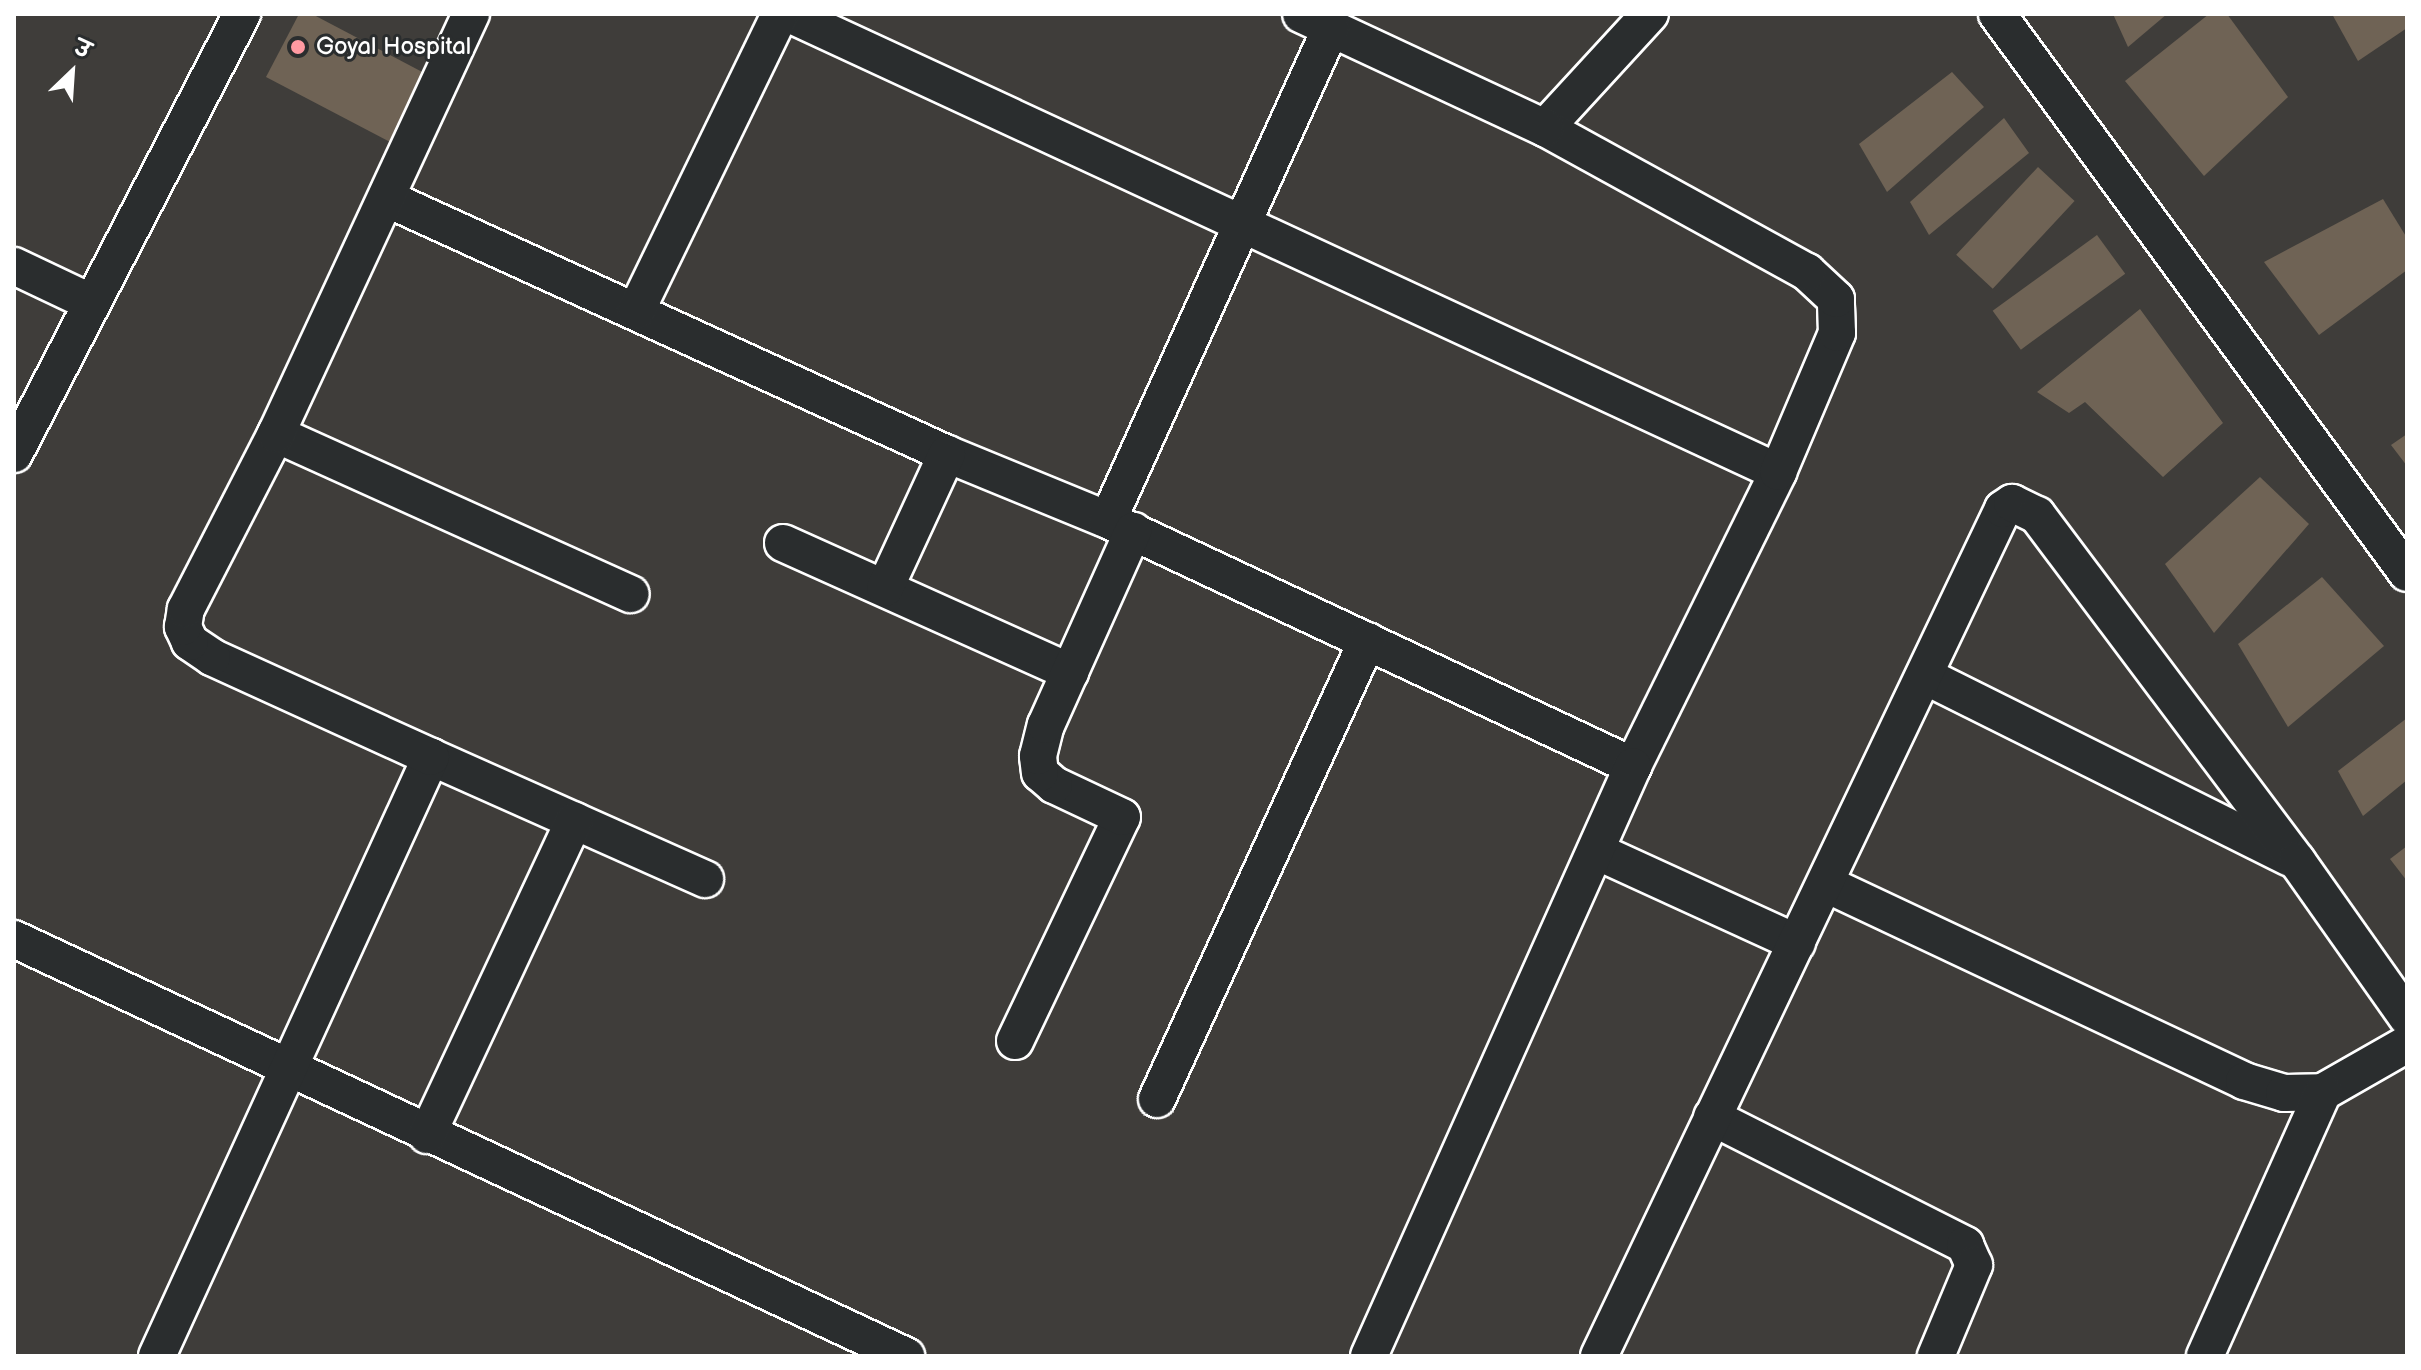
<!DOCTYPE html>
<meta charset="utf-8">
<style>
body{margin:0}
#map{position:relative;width:2421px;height:1370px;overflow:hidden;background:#3f3d3a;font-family:"Balsamiq Sans","Playpen Sans Deva",sans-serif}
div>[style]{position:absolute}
.building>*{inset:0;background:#6f6355;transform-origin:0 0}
.roads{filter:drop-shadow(2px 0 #fff) drop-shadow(-2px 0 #fff) drop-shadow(0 2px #fff) drop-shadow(0 -2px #fff)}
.street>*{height:36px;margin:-18px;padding:0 18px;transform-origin:18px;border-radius:18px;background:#2a2d2e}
.dots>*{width:22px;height:22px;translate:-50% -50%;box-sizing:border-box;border:4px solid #2a2d2e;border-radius:50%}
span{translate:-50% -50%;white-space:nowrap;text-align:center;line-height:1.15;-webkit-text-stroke:6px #2a2d2e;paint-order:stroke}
.poi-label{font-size:24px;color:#fff}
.left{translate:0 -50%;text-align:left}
.frame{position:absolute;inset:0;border:16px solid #fff;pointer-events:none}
.north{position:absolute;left:32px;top:32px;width:80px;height:80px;-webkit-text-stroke:6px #2a2d2e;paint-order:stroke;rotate:25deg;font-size:22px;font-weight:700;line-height:32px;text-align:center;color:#fff}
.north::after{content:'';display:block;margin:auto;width:28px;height:36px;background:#fff;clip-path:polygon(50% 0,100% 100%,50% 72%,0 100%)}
</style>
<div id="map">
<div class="building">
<div style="clip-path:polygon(299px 14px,312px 14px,428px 75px,392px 143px,266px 77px)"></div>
<div style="clip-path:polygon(2113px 14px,2167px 14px,2128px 47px)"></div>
<div style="clip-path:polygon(2209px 14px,2227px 14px,2288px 97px,2204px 176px,2125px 81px)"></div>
<div style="clip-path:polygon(2332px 14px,2407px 14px,2407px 28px,2358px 61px)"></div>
<div style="clip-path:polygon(1952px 72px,1984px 107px,1887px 192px,1859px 144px)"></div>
<div style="clip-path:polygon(2004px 118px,2029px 153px,1929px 235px,1910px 202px)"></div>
<div style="left:2038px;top:167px;width:50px;height:120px;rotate:43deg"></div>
<div style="clip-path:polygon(2383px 199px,2407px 238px,2407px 270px,2319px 335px,2264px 262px)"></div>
<div style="left:2097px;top:235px;width:48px;height:129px;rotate:54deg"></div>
<div style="clip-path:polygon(2140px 309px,2223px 423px,2163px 477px,2085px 402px,2069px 413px,2037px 392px)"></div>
<div style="clip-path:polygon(2407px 434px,2407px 466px,2391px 445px)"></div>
<div style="clip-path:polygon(2260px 477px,2309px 524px,2214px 633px,2165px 564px)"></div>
<div style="clip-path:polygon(2322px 577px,2384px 646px,2288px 727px,2238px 644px)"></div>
<div style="clip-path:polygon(2407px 718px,2407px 780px,2363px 816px,2338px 771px)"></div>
<div style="clip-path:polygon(2407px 846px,2407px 881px,2390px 859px)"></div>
</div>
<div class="roads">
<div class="street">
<div style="left:789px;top:14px;width:1090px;rotate:24.85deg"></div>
<div style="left:1997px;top:14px;width:693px;rotate:53.74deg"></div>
<div style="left:1545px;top:128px;width:155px;rotate:-47.4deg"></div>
<div style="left:388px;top:199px;width:614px;rotate:24.52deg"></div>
<div style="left:947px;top:454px;width:174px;rotate:22.3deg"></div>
<div style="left:1108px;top:520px;width:580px;rotate:25.11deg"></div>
<div style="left:1633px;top:766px;width:328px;rotate:-63.7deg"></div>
<div style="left:1778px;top:472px;width:151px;rotate:-67deg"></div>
<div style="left:1837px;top:333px;width:34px;rotate:-92deg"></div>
<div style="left:1836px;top:299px;width:40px;rotate:-137deg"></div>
<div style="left:1807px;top:272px;width:299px;rotate:-151.2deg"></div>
<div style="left:1545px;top:128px;width:269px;rotate:-155deg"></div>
<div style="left:14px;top:266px;width:86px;rotate:25.4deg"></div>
<div style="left:636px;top:311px;width:330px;rotate:-64.1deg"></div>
<div style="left:276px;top:434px;width:389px;rotate:24.3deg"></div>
<div style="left:14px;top:454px;width:496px;rotate:-62.6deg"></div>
<div style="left:1108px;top:520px;width:540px;rotate:-65.62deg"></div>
<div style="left:783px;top:543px;width:315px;rotate:24.2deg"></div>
<div style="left:885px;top:588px;width:148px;rotate:-65.2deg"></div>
<div style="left:1925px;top:676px;width:406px;rotate:26.5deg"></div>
<div style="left:431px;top:757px;width:300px;rotate:24deg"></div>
<div style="left:1596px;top:851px;width:221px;rotate:24.6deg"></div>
<div style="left:1826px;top:884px;width:462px;rotate:25.2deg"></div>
<div style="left:2244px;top:1081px;width:42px;rotate:16.7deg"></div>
<div style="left:2284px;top:1093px;width:39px;rotate:-1deg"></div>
<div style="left:2323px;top:1092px;width:97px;rotate:-29.7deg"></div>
<div style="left:14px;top:939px;width:985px;rotate:25.06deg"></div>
<div style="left:1015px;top:1041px;width:248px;rotate:-64.5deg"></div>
<div style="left:1122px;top:817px;width:75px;rotate:-154.8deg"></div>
<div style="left:1054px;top:785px;width:18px;rotate:-139deg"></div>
<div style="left:1040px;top:773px;width:17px;rotate:-97deg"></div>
<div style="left:1038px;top:756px;width:32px;rotate:-76deg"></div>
<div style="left:1046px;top:725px;width:213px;rotate:-65.8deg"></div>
<div style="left:1157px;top:1099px;width:504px;rotate:-65.37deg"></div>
<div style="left:1712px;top:1117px;width:284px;rotate:26.8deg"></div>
<div style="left:1965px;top:1245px;width:22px;rotate:66deg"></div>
<div style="left:1974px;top:1265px;width:99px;rotate:112.7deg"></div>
<div style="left:427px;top:1135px;width:347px;rotate:-64.9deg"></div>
<div style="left:157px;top:1356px;width:659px;rotate:-65.42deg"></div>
<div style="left:431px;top:757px;width:241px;rotate:-155.5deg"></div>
<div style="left:212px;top:657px;width:27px;rotate:-146deg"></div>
<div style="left:190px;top:642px;width:17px;rotate:-115deg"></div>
<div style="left:183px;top:627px;width:18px;rotate:-81deg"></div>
<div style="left:186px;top:609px;width:197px;rotate:-62.8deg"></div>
<div style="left:276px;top:434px;width:463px;rotate:-65.1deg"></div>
<div style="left:1369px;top:1356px;width:646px;rotate:-65.89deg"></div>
<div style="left:1599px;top:1356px;width:938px;rotate:-64.5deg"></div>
<div style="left:2003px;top:509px;width:11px;rotate:-34deg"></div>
<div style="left:2012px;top:503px;width:28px;rotate:26deg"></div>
<div style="left:2037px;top:515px;width:433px;rotate:53.1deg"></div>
<div style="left:2297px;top:861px;width:191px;rotate:54.8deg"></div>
<div style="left:2205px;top:1356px;width:289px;rotate:-65.9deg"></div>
</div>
</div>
<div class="dots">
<div style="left:298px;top:47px;background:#ff9aa2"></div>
</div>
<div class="poi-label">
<span class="left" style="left:316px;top:47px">Goyal Hospital</span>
</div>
<div class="frame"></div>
<div class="north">उ</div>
</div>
